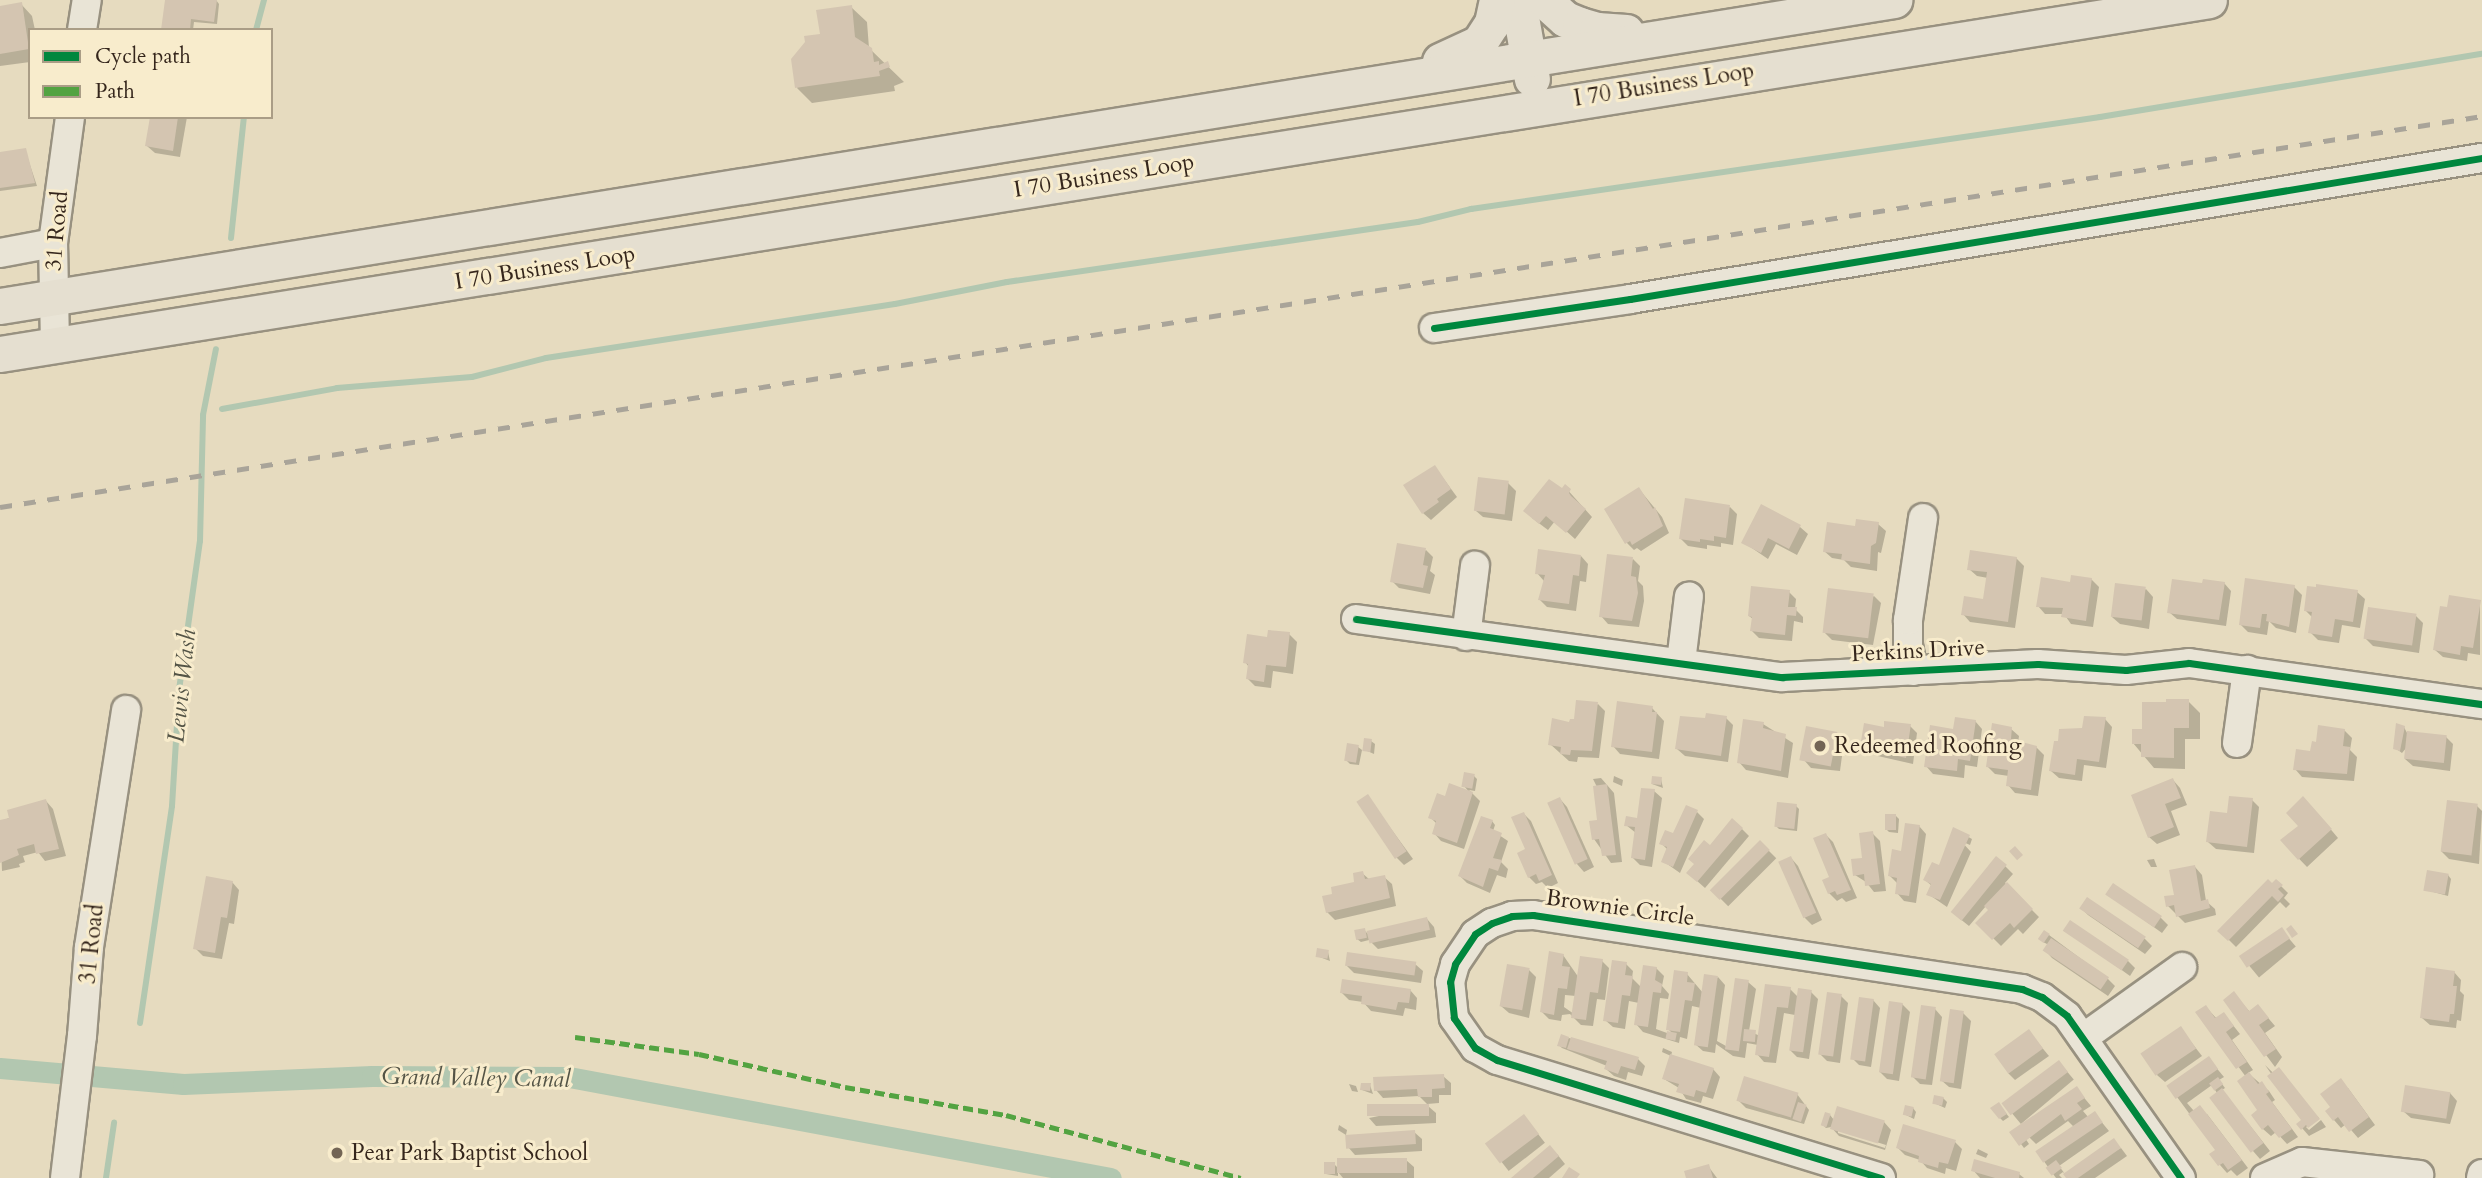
<!DOCTYPE html>
<style>
body{margin:0}
#map{position:relative;width:2482px;height:1178px;overflow:hidden;background:#e6dbbf;font-family:Cardo,serif}
div>[style]{position:absolute}
.shadow>*{inset:0;background:#0003;transform-origin:0 0}
.stream>*{height:6px;margin:-3px;padding:0 3px;transform-origin:3px;border-radius:3px;background:#b2c7b0}
.canal>*{height:21px;margin:-10.5px;padding:0 10.5px;transform-origin:10.5px;border-radius:10.5px;background:#b2c7b0}
.building>*{inset:0;background:#d4c5b1;transform-origin:0 0}
.roads{filter:drop-shadow(2px 0 #989180) drop-shadow(-2px 0 #989180) drop-shadow(0 2px #989180) drop-shadow(0 -2px #989180)}
.minor>*{height:28px;margin:-14px;padding:0 14px;transform-origin:14px;border-radius:14px;background:#e9e4d6}
.major>*{height:35px;margin:-17.5px;padding:0 17.5px;transform-origin:17.5px;border-radius:17.5px;background:#e5dfd0}
.rail>*{height:5px;margin-top:-2.5px;transform-origin:0;background:repeating-linear-gradient(90deg,#a9a499 0 12px,transparent 0 24px)}
.quiet>*{height:5px;margin-top:-2.5px;transform-origin:0;background:repeating-linear-gradient(90deg,#53a341 0 10px,transparent 0 15px)}
.cycleway>*{height:7px;margin:-3.5px;padding:0 3.5px;transform-origin:3.5px;border-radius:3.5px;background:#00873e}
.dots>*{width:19px;height:19px;translate:-50% -50%;box-sizing:border-box;border:4px solid #f8eccc;border-radius:50%}
span{translate:-50% -50%;white-space:nowrap;text-align:center;line-height:1.15;-webkit-text-stroke:6px #f8eccc;paint-order:stroke}
.street-label{font-size:23px;color:#35261c}
.poi-label{font-size:23px;color:#35261c}
.left{translate:0 -50%;text-align:left}
.water-label{font-size:24px;color:#545446;font-style:italic}
.legend{position:absolute;left:28px;top:28px;width:245px;height:91px;box-sizing:border-box;background:#f8eccc;border:2px solid #aa9d86;margin:0;padding:9px 12px;list-style:none;font-size:21px;color:#35261c}
.legend li{display:flex;align-items:center;gap:14px;height:35px}
.legend b{width:35px;border:2px solid #aa9d86}
</style>
<div id="map">
<div class="shadow">
<div style="clip-path:polygon(167px 0,216px 0,219px 4px,217px 24px,194px 22px,193px 30px,163px 30px)"></div>
<div style="clip-path:polygon(21px 4px,32px 16px,35px 30px,30px 30px,30px 62px,0 66px,0 8px)"></div>
<div style="clip-path:polygon(851px 7px,867px 22px,869px 48px,904px 82px,894px 86px,895px 91px,812px 103px,797px 88px,822px 36px)"></div>
<div style="clip-path:polygon(152px 117px,187px 117px,180px 157px,155px 153px,147px 146px)"></div>
<div style="clip-path:polygon(25px 150px,37px 186px,0 191px,0 154px)"></div>
<div style="clip-path:polygon(1435px 467px,1457px 497px,1431px 520px,1423px 513px)"></div>
<div style="clip-path:polygon(1508px 483px,1516px 491px,1512px 521px,1483px 517px,1475px 510px)"></div>
<div style="clip-path:polygon(1565px 487px,1592px 517px,1575px 539px,1555px 521px,1548px 530px,1532px 518px)"></div>
<div style="clip-path:polygon(1639px 489px,1662px 517px,1669px 533px,1641px 551px,1637px 548px,1634px 550px,1627px 543px,1606px 510px)"></div>
<div style="clip-path:polygon(1730px 507px,1737px 514px,1733px 545px,1721px 543px,1721px 547px,1707px 545px,1707px 549px,1688px 546px,1681px 539px)"></div>
<div style="clip-path:polygon(1762px 507px,1800px 527px,1808px 534px,1797px 555px,1776px 544px,1768px 559px,1743px 542px)"></div>
<div style="clip-path:polygon(1878px 524px,1886px 531px,1881px 553px,1878px 552px,1877px 571px,1851px 567px,1844px 560px,1832px 558px,1824px 551px,1856px 528px)"></div>
<div style="clip-path:polygon(1426px 550px,1433px 557px,1430px 571px,1435px 575px,1430px 594px,1399px 588px,1392px 581px)"></div>
<div style="clip-path:polygon(1581px 556px,1588px 564px,1586px 582px,1580px 581px,1576px 611px,1547px 607px,1540px 600px,1544px 581px,1537px 573px)"></div>
<div style="clip-path:polygon(2016px 558px,2024px 566px,2015px 628px,1970px 622px,1963px 614px,1984px 601px,1988px 578px,1977px 576px,1969px 569px)"></div>
<div style="clip-path:polygon(1633px 559px,1640px 566px,1638px 581px,1643px 586px,1644px 601px,1639px 627px,1608px 624px,1601px 616px)"></div>
<div style="clip-path:polygon(2091px 579px,2099px 587px,2093px 627px,2071px 624px,2064px 614px,2045px 614px,2038px 606px,2071px 584px)"></div>
<div style="clip-path:polygon(2224px 583px,2231px 591px,2226px 626px,2177px 619px,2169px 612px,2204px 585px)"></div>
<div style="clip-path:polygon(2294px 587px,2302px 595px,2296px 633px,2276px 628px,2269px 621px,2267px 635px,2248px 632px,2241px 625px)"></div>
<div style="clip-path:polygon(2146px 589px,2153px 597px,2149px 629px,2120px 624px,2112px 617px)"></div>
<div style="clip-path:polygon(1789px 592px,1796px 599px,1795px 609px,1803px 617px,1803px 623px,1794px 621px,1792px 641px,1759px 638px,1752px 631px,1753px 619px,1749px 616px)"></div>
<div style="clip-path:polygon(2357px 592px,2365px 599px,2360px 628px,2342px 625px,2339px 643px,2318px 640px,2310px 632px,2313px 618px,2306px 611px)"></div>
<div style="clip-path:polygon(1874px 596px,1881px 603px,1873px 645px,1832px 640px,1824px 632px)"></div>
<div style="clip-path:polygon(2480px 602px,2480px 655px,2468px 653px,2467px 661px,2443px 657px,2435px 650px)"></div>
<div style="clip-path:polygon(2416px 616px,2423px 623px,2419px 653px,2373px 646px,2365px 638px)"></div>
<div style="clip-path:polygon(1289px 634px,1297px 642px,1293px 674px,1273px 671px,1271px 688px,1255px 686px,1248px 679px,1249px 667px,1245px 662px,1268px 639px)"></div>
<div style="clip-path:polygon(2188px 701px,2200px 713px,2200px 739px,2185px 739px,2185px 769px,2154px 768px,2133px 743px,2144px 731px)"></div>
<div style="clip-path:polygon(1598px 704px,1605px 711px,1599px 758px,1578px 757px,1577px 762px,1569px 761px,1550px 744px)"></div>
<div style="clip-path:polygon(1652px 708px,1664px 721px,1659px 759px,1620px 754px,1613px 746px)"></div>
<div style="clip-path:polygon(1726px 718px,1733px 725px,1728px 762px,1685px 756px,1677px 749px,1706px 720px)"></div>
<div style="clip-path:polygon(2105px 719px,2112px 727px,2106px 768px,2084px 765px,2082px 781px,2059px 778px,2051px 771px,2082px 730px)"></div>
<div style="clip-path:polygon(1975px 721px,1982px 729px,1977px 767px,1965px 765px,1964px 778px,1933px 774px,1926px 766px,1955px 731px)"></div>
<div style="clip-path:polygon(1763px 724px,1793px 743px,1788px 778px,1746px 770px,1739px 762px)"></div>
<div style="clip-path:polygon(1910px 726px,1917px 733px,1913px 764px,1869px 754px,1862px 746px,1885px 729px)"></div>
<div style="clip-path:polygon(2404px 727px,2407px 733px,2446px 737px,2453px 744px,2450px 771px,2413px 766px,2405px 759px,2407px 747px,2402px 753px,2395px 748px)"></div>
<div style="clip-path:polygon(2011px 729px,2019px 736px,2018px 743px,2036px 747px,2044px 755px,2038px 796px,2015px 793px,2008px 785px,2009px 776px,1995px 774px,1988px 767px)"></div>
<div style="clip-path:polygon(2344px 730px,2352px 738px,2350px 750px,2357px 757px,2354px 781px,2302px 777px,2295px 769px)"></div>
<div style="clip-path:polygon(1836px 733px,1844px 741px,1840px 771px,1811px 768px,1804px 760px)"></div>
<div style="clip-path:polygon(1371px 741px,1375px 744px,1374px 754px,1365px 750px)"></div>
<div style="clip-path:polygon(1358px 747px,1362px 750px,1359px 765px,1350px 764px,1347px 761px)"></div>
<div style="clip-path:polygon(1474px 776px,1477px 779px,1475px 791px,1469px 790px,1480px 801px,1464px 849px,1441px 841px,1434px 833px,1437px 824px,1430px 817px,1446px 799px,1470px 793px,1464px 786px)"></div>
<div style="clip-path:polygon(1614px 776px,1623px 780px,1622px 786px,1613px 782px)"></div>
<div style="clip-path:polygon(1601px 778px,1614px 793px,1622px 862px,1611px 863px,1594px 839px,1599px 821px,1597px 787px,1593px 779px)"></div>
<div style="clip-path:polygon(1661px 779px,1663px 788px,1652px 784px)"></div>
<div style="clip-path:polygon(2173px 780px,2180px 788px,2187px 805px,2171px 811px,2180px 835px,2157px 844px,2149px 837px)"></div>
<div style="clip-path:polygon(1654px 791px,1662px 798px,1652px 867px,1640px 865px,1633px 858px,1636px 833px,1626px 825px,1638px 819px)"></div>
<div style="clip-path:polygon(1367px 796px,1413px 859px,1404px 865px,1397px 858px)"></div>
<div style="clip-path:polygon(1560px 799px,1567px 807px,1594px 867px,1584px 872px,1577px 864px,1550px 804px)"></div>
<div style="clip-path:polygon(2252px 800px,2259px 807px,2254px 853px,2216px 849px,2208px 842px,2229px 815px)"></div>
<div style="clip-path:polygon(46px 801px,53px 809px,66px 856px,45px 861px,38px 852px,23px 856px,25px 862px,19px 864px,20px 867px,2px 871px,0 822px)"></div>
<div style="clip-path:polygon(1796px 806px,1799px 809px,1797px 831px,1779px 829px,1776px 826px)"></div>
<div style="clip-path:polygon(2311px 806px,2338px 838px,2307px 867px,2282px 841px,2300px 826px)"></div>
<div style="clip-path:polygon(2477px 806px,2482px 811px,2479px 864px,2449px 859px,2441px 851px)"></div>
<div style="clip-path:polygon(1697px 812px,1704px 819px,1680px 873px,1663px 861px,1668px 850px,1661px 843px,1674px 835px)"></div>
<div style="clip-path:polygon(1524px 814px,1531px 821px,1558px 883px,1548px 888px,1542px 882px,1536px 884px,1529px 877px)"></div>
<div style="clip-path:polygon(1896px 816px,1899px 819px,1898px 833px,1889px 832px,1886px 829px)"></div>
<div style="clip-path:polygon(1492px 821px,1495px 825px,1493px 831px,1508px 841px,1501px 862px,1508px 869px,1506px 878px,1497px 875px,1490px 893px,1467px 883px,1460px 876px)"></div>
<div style="clip-path:polygon(1919px 826px,1926px 834px,1916px 903px,1904px 901px,1897px 893px,1898px 884px,1890px 876px)"></div>
<div style="clip-path:polygon(1742px 829px,1749px 836px,1705px 888px,1696px 880px,1710px 847px)"></div>
<div style="clip-path:polygon(1954px 829px,1972px 839px,1970px 845px,1961px 841px,1971px 852px,1947px 907px,1928px 894px,1932px 886px,1925px 880px,1933px 864px,1940px 867px)"></div>
<div style="clip-path:polygon(1872px 833px,1880px 841px,1886px 891px,1874px 892px,1866px 882px,1855px 875px)"></div>
<div style="clip-path:polygon(1826px 835px,1833px 842px,1857px 898px,1846px 902px,1842px 898px,1837px 901px,1829px 893px,1832px 878px)"></div>
<div style="left:1760px;top:842px;width:23px;height:68px;rotate:45deg"></div>
<div style="clip-path:polygon(1791px 858px,1798px 866px,1822px 920px,1812px 925px,1805px 918px)"></div>
<div style="clip-path:polygon(1997px 858px,2013px 874px,2005px 883px,2039px 917px,2023px 934px,2018px 929px,2001px 946px,1978px 923px,1991px 910px,1986px 906px,1969px 926px,1959px 918px)"></div>
<div style="clip-path:polygon(2154px 859px,2157px 867px,2151px 867px,2147px 860px)"></div>
<div style="clip-path:polygon(2195px 867px,2202px 875px,2206px 901px,2215px 909px,2216px 915px,2185px 923px,2168px 906px)"></div>
<div style="clip-path:polygon(1362px 873px,1370px 880px,1384px 877px,1392px 884px,1396px 906px,1335px 920px,1327px 912px,1334px 895px,1357px 883px)"></div>
<div style="clip-path:polygon(2448px 875px,2451px 879px,2448px 896px,2426px 890px)"></div>
<div style="clip-path:polygon(2276px 881px,2288px 893px,2284px 898px,2290px 904px,2286px 908px,2280px 902px,2236px 947px,2220px 931px)"></div>
<div style="clip-path:polygon(232px 882px,239px 890px,234px 924px,229px 923px,222px 959px,203px 956px,195px 948px)"></div>
<div style="clip-path:polygon(2108px 894px,2160px 917px,2168px 925px,2162px 933px)"></div>
<div style="clip-path:polygon(2088px 900px,2145px 939px,2152px 946px,2145px 954px,2088px 915px,2081px 908px)"></div>
<div style="clip-path:polygon(1427px 919px,1434px 927px,1436px 937px,1378px 949px,1369px 940px,1361px 942px,1357px 939px,1364px 930px,1369px 935px)"></div>
<div style="left:2281px;top:929px;width:23px;height:48px;rotate:50deg"></div>
<div style="clip-path:polygon(2066px 930px,2128px 961px,2135px 968px,2130px 976px)"></div>
<div style="clip-path:polygon(2045px 932px,2108px 979px,2115px 986px,2108px 996px,2052px 958px,2045px 950px,2049px 945px,2043px 942px)"></div>
<div style="clip-path:polygon(1328px 952px,1330px 961px,1317px 956px)"></div>
<div style="clip-path:polygon(evenodd,1563px 955px,1579px 978px,1602px 961px,1609px 968px,1605px 1000px,1597px 999px,1593px 1026px,1581px 1025px,1570px 1014px,1562px 1015px,1561px 1021px,1549px 1019px,1542px 1012px,1563px 955px,1565px 995px,1576px 996px,1574px 1014px,1564px 1007px,1565px 995px)"></div>
<div style="clip-path:polygon(1415px 964px,1423px 971px,1421px 983px,1354px 973px,1347px 966px)"></div>
<div style="clip-path:polygon(1626px 964px,1633px 971px,1632px 978px,1641px 987px,1656px 968px,1664px 976px,1662px 986px,1669px 994px,1668px 999px,1660px 998px,1656px 1029px,1667px 1033px,1672px 1033px,1668px 1029px,1687px 974px,1703px 993px,1718px 977px,1725px 985px,1717px 1041px,1726px 1046px,1748px 982px,1756px 989px,1749px 1031px,1760px 1036px,1767px 986px,1790px 989px,1798px 997px,1811px 992px,1818px 999px,1809px 1059px,1797px 1057px,1790px 1050px,1795px 1015px,1784px 1013px,1776px 1063px,1764px 1062px,1757px 1054px,1758px 1045px,1747px 1043px,1745px 1058px,1733px 1056px,1716px 1044px,1715px 1053px,1703px 1051px,1695px 1044px,1701px 1008px,1692px 1006px,1687px 1039px,1680px 1037px,1679px 1043px,1643px 1032px,1636px 1024px,1639px 1003px,1629px 1001px,1625px 1029px,1613px 1027px,1605px 1020px)"></div>
<div style="clip-path:polygon(1529px 970px,1536px 977px,1529px 1018px,1509px 1013px,1501px 1006px)"></div>
<div style="clip-path:polygon(2454px 972px,2461px 980px,2460px 991px,2464px 995px,2461px 1021px,2457px 1020px,2456px 1028px,2430px 1025px,2422px 1018px)"></div>
<div style="clip-path:polygon(1410px 990px,1417px 998px,1416px 1010px,1405px 1008px,1403px 1016px,1371px 1011px,1363px 1002px,1349px 1000px,1341px 992px)"></div>
<div style="clip-path:polygon(2234px 994px,2250px 1012px,2258px 1006px,2275px 1026px,2265px 1033px,2282px 1057px,2275px 1067px,2225px 1000px)"></div>
<div style="clip-path:polygon(1841px 996px,1848px 1003px,1840px 1063px,1827px 1061px,1820px 1054px)"></div>
<div style="clip-path:polygon(1873px 1000px,1880px 1008px,1871px 1067px,1859px 1065px,1852px 1058px)"></div>
<div style="clip-path:polygon(1902px 1004px,1910px 1012px,1899px 1081px,1887px 1079px,1880px 1072px)"></div>
<div style="clip-path:polygon(2206px 1007px,2217px 1019px,2224px 1014px,2240px 1034px,2232px 1040px,2253px 1070px,2248px 1073px,2269px 1091px,2275px 1100px,2272px 1102px,2298px 1137px,2287px 1144px,2276px 1132px,2271px 1136px,2263px 1129px,2260px 1110px,2246px 1077px,2198px 1012px)"></div>
<div style="clip-path:polygon(1935px 1009px,1942px 1017px,1932px 1085px,1920px 1084px,1912px 1076px)"></div>
<div style="clip-path:polygon(1963px 1013px,1971px 1021px,1961px 1089px,1949px 1087px,1941px 1080px)"></div>
<div style="clip-path:polygon(2181px 1029px,2202px 1056px,2165px 1082px,2157px 1075px)"></div>
<div style="clip-path:polygon(2029px 1032px,2049px 1056px,2015px 1080px,2008px 1073px)"></div>
<div style="clip-path:polygon(1569px 1038px,1638px 1059px,1645px 1066px,1642px 1076px,1628px 1072px,1626px 1080px,1614px 1076px,1606px 1069px,1607px 1066px,1562px 1048px,1559px 1045px)"></div>
<div style="clip-path:polygon(1663px 1048px,1672px 1052px,1671px 1056px,1713px 1069px,1720px 1077px,1713px 1099px,1703px 1096px,1701px 1103px,1686px 1099px,1679px 1088px,1664px 1079px,1671px 1056px,1662px 1052px)"></div>
<div style="clip-path:polygon(2209px 1059px,2224px 1077px,2219px 1080px,2225px 1088px,2222px 1090px,2270px 1151px,2260px 1159px,2253px 1151px,2212px 1085px,2187px 1103px,2194px 1111px,2207px 1114px,2248px 1168px,2237px 1176px,2231px 1170px,2227px 1173px,2220px 1165px,2212px 1155px,2217px 1151px,2177px 1097px)"></div>
<div style="left:2059px;top:1062px;width:23px;height:69px;rotate:50deg"></div>
<div style="clip-path:polygon(2265px 1065px,2319px 1118px,2306px 1127px,2309px 1130px,2321px 1120px,2326px 1127px,2309px 1136px,2302px 1128px,2304px 1120px)"></div>
<div style="clip-path:polygon(1443px 1076px,1451px 1083px,1451px 1095px,1439px 1095px,1439px 1103px,1427px 1104px,1419px 1096px,1383px 1098px,1376px 1090px)"></div>
<div style="clip-path:polygon(1349px 1084px,1356px 1086px,1358px 1092px,1352px 1091px)"></div>
<div style="clip-path:polygon(1370px 1085px,1373px 1094px,1362px 1090px)"></div>
<div style="clip-path:polygon(2076px 1088px,2091px 1106px,2083px 1111px,2089px 1118px,2095px 1114px,2109px 1131px,2059px 1166px,2065px 1174px,2121px 1148px,2127px 1156px,2095px 1178px,2068px 1178px,2063px 1172px,2059px 1175px,2062px 1178px,2056px 1178px,2038px 1153px,2075px 1128px,2068px 1121px,2036px 1144px,2028px 1136px)"></div>
<div style="clip-path:polygon(2348px 1088px,2375px 1125px,2358px 1138px,2346px 1124px,2341px 1128px,2334px 1120px,2333px 1107px)"></div>
<div style="clip-path:polygon(2450px 1093px,2457px 1101px,2450px 1124px,2411px 1118px,2403px 1111px)"></div>
<div style="clip-path:polygon(1797px 1094px,1809px 1110px,1804px 1124px,1746px 1108px,1738px 1100px)"></div>
<div style="clip-path:polygon(1943px 1098px,1947px 1102px,1945px 1108px,1934px 1103px)"></div>
<div style="clip-path:polygon(1428px 1106px,1436px 1113px,1436px 1123px,1376px 1126px,1369px 1118px)"></div>
<div style="clip-path:polygon(2001px 1107px,2009px 1117px,2003px 1121px,2000px 1118px)"></div>
<div style="clip-path:polygon(1913px 1108px,1916px 1112px,1914px 1119px,1904px 1114px)"></div>
<div style="clip-path:polygon(evenodd,1830px 1115px,1834px 1120px,1884px 1122px,1891px 1130px,1885px 1150px,1839px 1136px,1831px 1127px,1826px 1128px,1823px 1125px,1830px 1115px,1838px 1130px,1886px 1145px,1885px 1148px,1838px 1133px,1838px 1130px)"></div>
<div style="left:1524px;top:1116px;width:34px;height:46px;rotate:52deg"></div>
<div style="clip-path:polygon(1339px 1125px,1347px 1130px,1346px 1135px,1338px 1130px)"></div>
<div style="clip-path:polygon(1414px 1132px,1422px 1139px,1422px 1151px,1355px 1155px,1348px 1147px)"></div>
<div style="clip-path:polygon(2012px 1132px,2021px 1132px,2029px 1144px,2024px 1148px)"></div>
<div style="clip-path:polygon(1955px 1142px,1962px 1149px,1956px 1171px,1946px 1168px,1945px 1174px,1927px 1168px,1920px 1160px,1905px 1155px,1898px 1148px)"></div>
<div style="clip-path:polygon(1978px 1149px,1988px 1154px,1986px 1158px,1976px 1154px)"></div>
<div style="clip-path:polygon(1557px 1154px,1565px 1164px,1549px 1178px,1514px 1178px)"></div>
<div style="clip-path:polygon(1406px 1160px,1414px 1167px,1414px 1178px,1343px 1178px,1338px 1172px,1338px 1176px,1326px 1174px,1334px 1164px,1339px 1169px)"></div>
<div style="clip-path:polygon(1708px 1166px,1717px 1178px,1688px 1178px)"></div>
<div style="clip-path:polygon(1973px 1170px,2019px 1174px,2024px 1178px,1980px 1178px)"></div>
</div>
<div class="stream">
<div style="left:256px;top:30px;width:31px;rotate:-75deg"></div>
<div style="left:231px;top:238px;width:122px;rotate:-83.9deg"></div>
<div style="left:222px;top:409px;width:117px;rotate:-10.3deg"></div>
<div style="left:337px;top:388px;width:135px;rotate:-4.7deg"></div>
<div style="left:472px;top:377px;width:76px;rotate:-14.4deg"></div>
<div style="left:546px;top:358px;width:353px;rotate:-8.8deg"></div>
<div style="left:895px;top:304px;width:114px;rotate:-11.1deg"></div>
<div style="left:1007px;top:282px;width:415px;rotate:-8.3deg"></div>
<div style="left:1418px;top:222px;width:55px;rotate:-13.8deg"></div>
<div style="left:1471px;top:209px;width:636px;rotate:-8.32deg"></div>
<div style="left:2100px;top:117px;width:387px;rotate:-9.4deg"></div>
<div style="left:140px;top:1023px;width:219px;rotate:-81.6deg"></div>
<div style="left:172px;top:806px;width:116px;rotate:-86.5deg"></div>
<div style="left:179px;top:690px;width:150px;rotate:-82deg"></div>
<div style="left:200px;top:541px;width:126px;rotate:-88.6deg"></div>
<div style="left:203px;top:415px;width:67px;rotate:-78.9deg"></div>
<div style="left:106px;top:1178px;width:56px;rotate:-81.7deg"></div>
</div>
<div class="canal">
<div style="left:0;top:1068px;width:184px;rotate:5deg"></div>
<div style="left:183px;top:1084px;width:189px;rotate:-2.4deg"></div>
<div style="left:372px;top:1076px;width:197px;rotate:0.3deg"></div>
<div style="left:569px;top:1077px;width:551px;rotate:10.56deg"></div>
</div>
<div class="building">
<div style="clip-path:polygon(165px 0,217px 0,214px 22px,191px 19px,190px 30px,161px 30px)"></div>
<div style="clip-path:polygon(22px 2px,29px 49px,0 54px,0 6px)"></div>
<div style="clip-path:polygon(852px 5px,855px 37px,872px 48px,874px 62px,879px 61px,879px 65px,888px 61px,890px 67px,879px 71px,880px 76px,795px 88px,791px 59px,805px 42px,804px 36px,820px 34px,816px 10px)"></div>
<div style="clip-path:polygon(150px 117px,178px 117px,173px 151px,145px 146px)"></div>
<div style="clip-path:polygon(26px 148px,35px 183px,0 188px,0 152px)"></div>
<div style="clip-path:polygon(1435px 465px,1451px 489px,1437px 499px,1439px 502px,1422px 514px,1403px 485px)"></div>
<div style="left:1478px;top:477px;width:31px;height:34px;rotate:7deg"></div>
<div style="clip-path:polygon(1549px 479px,1562px 488px,1565px 484px,1571px 489px,1569px 493px,1571px 496px,1586px 509px,1566px 533px,1546px 516px,1539px 524px,1523px 511px)"></div>
<div style="clip-path:polygon(1639px 487px,1653px 509px,1655px 507px,1663px 526px,1632px 545px,1630px 541px,1625px 544px,1604px 509px)"></div>
<div style="clip-path:polygon(1685px 498px,1730px 505px,1726px 538px,1714px 536px,1714px 541px,1700px 539px,1700px 542px,1679px 539px)"></div>
<div style="clip-path:polygon(1761px 504px,1801px 525px,1789px 549px,1768px 538px,1761px 553px,1741px 543px)"></div>
<div style="clip-path:polygon(1856px 519px,1879px 522px,1876px 543px,1871px 546px,1870px 564px,1841px 560px,1842px 554px,1823px 552px,1827px 522px,1855px 526px)"></div>
<div style="clip-path:polygon(1397px 543px,1426px 548px,1423px 565px,1428px 566px,1423px 588px,1390px 582px)"></div>
<div style="clip-path:polygon(1538px 549px,1581px 555px,1579px 576px,1573px 575px,1569px 604px,1538px 600px,1545px 575px,1535px 574px)"></div>
<div style="clip-path:polygon(1970px 550px,2017px 557px,2008px 622px,1961px 615px,1964px 596px,1983px 599px,1987px 572px,1967px 570px)"></div>
<div style="clip-path:polygon(1607px 554px,1633px 557px,1631px 576px,1636px 577px,1638px 593px,1632px 621px,1599px 617px)"></div>
<div style="clip-path:polygon(2071px 575px,2092px 578px,2086px 621px,2061px 617px,2063px 608px,2036px 607px,2041px 577px,2070px 582px)"></div>
<div style="clip-path:polygon(2245px 578px,2295px 585px,2289px 627px,2266px 621px,2267px 614px,2262px 614px,2260px 628px,2239px 625px)"></div>
<div style="clip-path:polygon(2172px 579px,2202px 583px,2203px 579px,2225px 582px,2219px 620px,2167px 613px)"></div>
<div style="left:2115px;top:583px;width:31px;height:34px;rotate:7deg"></div>
<div style="clip-path:polygon(2316px 584px,2358px 590px,2353px 622px,2335px 619px,2332px 637px,2308px 633px,2312px 612px,2304px 611px,2307px 586px,2316px 587px)"></div>
<div style="clip-path:polygon(1751px 586px,1790px 590px,1788px 607px,1797px 607px,1796px 616px,1787px 615px,1785px 635px,1750px 631px,1752px 617px,1748px 616px)"></div>
<div style="left:1828px;top:588px;width:46px;height:45px;rotate:7deg"></div>
<div style="clip-path:polygon(2449px 595px,2481px 600px,2473px 648px,2461px 646px,2460px 655px,2433px 650px,2440px 606px,2447px 607px)"></div>
<div style="left:2368px;top:607px;width:49px;height:32px;rotate:8deg"></div>
<div style="clip-path:polygon(1268px 630px,1290px 632px,1286px 667px,1266px 665px,1264px 682px,1246px 679px,1248px 664px,1243px 663px,1247px 634px,1267px 637px)"></div>
<div style="clip-path:polygon(2166px 699px,2189px 699px,2189px 728px,2174px 728px,2174px 758px,2141px 757px,2141px 744px,2132px 744px,2132px 729px,2142px 729px,2142px 702px,2166px 702px)"></div>
<div style="clip-path:polygon(1576px 700px,1598px 702px,1592px 751px,1571px 750px,1570px 755px,1560px 754px,1561px 747px,1548px 745px,1552px 718px,1569px 722px,1570px 719px,1574px 719px)"></div>
<div style="clip-path:polygon(1617px 701px,1653px 706px,1652px 712px,1657px 712px,1652px 752px,1611px 747px)"></div>
<div style="clip-path:polygon(1706px 713px,1727px 716px,1721px 756px,1675px 749px,1680px 716px,1705px 718px)"></div>
<div style="clip-path:polygon(2084px 716px,2106px 717px,2099px 762px,2077px 759px,2075px 775px,2049px 771px,2054px 741px,2058px 741px,2059px 729px,2082px 728px)"></div>
<div style="clip-path:polygon(1955px 717px,1976px 720px,1970px 761px,1958px 759px,1957px 771px,1924px 767px,1930px 725px,1953px 729px)"></div>
<div style="clip-path:polygon(1743px 719px,1764px 722px,1763px 728px,1786px 734px,1781px 771px,1737px 763px)"></div>
<div style="clip-path:polygon(1884px 721px,1911px 724px,1906px 758px,1860px 747px,1864px 723px,1884px 727px)"></div>
<div style="clip-path:polygon(1992px 723px,2012px 727px,2011px 739px,2037px 746px,2031px 790px,2006px 786px,2008px 770px,1986px 767px)"></div>
<div style="clip-path:polygon(2396px 723px,2405px 726px,2400px 751px,2393px 749px)"></div>
<div style="clip-path:polygon(2318px 725px,2345px 729px,2343px 746px,2350px 747px,2347px 774px,2293px 770px,2296px 749px,2310px 751px,2312px 741px,2316px 742px)"></div>
<div style="left:1806px;top:726px;width:32px;height:35px;rotate:11deg"></div>
<div style="left:2407px;top:731px;width:40px;height:28px;rotate:6deg"></div>
<div style="left:1364px;top:738px;width:8px;height:13px;rotate:7deg"></div>
<div style="left:1347px;top:743px;width:12px;height:18px;rotate:9deg"></div>
<div style="left:1464px;top:772px;width:11px;height:15px;rotate:10deg"></div>
<div style="left:1652px;top:776px;width:10px;height:8px;rotate:6deg"></div>
<div style="clip-path:polygon(2173px 778px,2181px 798px,2165px 804px,2174px 827px,2148px 838px,2131px 795px)"></div>
<div style="clip-path:polygon(1449px 783px,1473px 792px,1457px 843px,1432px 834px,1436px 821px,1428px 818px,1437px 793px,1445px 796px)"></div>
<div style="clip-path:polygon(1607px 784px,1616px 855px,1602px 856px,1599px 839px,1592px 840px,1589px 821px,1597px 820px,1593px 786px)"></div>
<div style="clip-path:polygon(1641px 788px,1655px 789px,1645px 860px,1631px 858px,1635px 827px,1624px 826px,1626px 816px,1637px 818px)"></div>
<div style="left:1368px;top:794px;width:69px;height:14px;rotate:56deg"></div>
<div style="clip-path:polygon(2229px 796px,2253px 798px,2247px 847px,2206px 842px,2210px 811px,2227px 813px)"></div>
<div style="clip-path:polygon(2303px 796px,2332px 829px,2298px 860px,2280px 840px,2298px 826px,2286px 813px)"></div>
<div style="left:1560px;top:797px;width:68px;height:14px;rotate:66deg"></div>
<div style="clip-path:polygon(46px 799px,59px 849px,36px 854px,34px 844px,17px 849px,19px 855px,0 863px,0 820px,9px 818px,7px 810px)"></div>
<div style="left:2447px;top:800px;width:31px;height:52px;rotate:7deg"></div>
<div style="left:1777px;top:802px;width:20px;height:25px;rotate:6deg"></div>
<div style="clip-path:polygon(1686px 805px,1698px 810px,1673px 867px,1661px 862px,1667px 847px,1659px 844px,1665px 830px,1673px 833px)"></div>
<div style="clip-path:polygon(1524px 812px,1552px 875px,1539px 881px,1536px 874px,1528px 878px,1517px 853px,1525px 849px,1511px 817px)"></div>
<div style="left:1885px;top:814px;width:11px;height:16px"></div>
<div style="clip-path:polygon(1481px 816px,1493px 820px,1490px 828px,1502px 833px,1493px 858px,1502px 860px,1498px 871px,1489px 868px,1483px 887px,1458px 876px)"></div>
<div style="clip-path:polygon(1732px 818px,1743px 828px,1697px 882px,1686px 873px,1694px 864px,1688px 859px,1704px 840px,1710px 845px)"></div>
<div style="clip-path:polygon(1905px 823px,1920px 825px,1909px 896px,1895px 894px,1897px 878px,1888px 876px,1892px 849px,1901px 851px)"></div>
<div style="clip-path:polygon(1953px 827px,1970px 835px,1940px 900px,1926px 895px,1931px 884px,1923px 880px,1932px 862px,1939px 865px)"></div>
<div style="clip-path:polygon(1873px 831px,1880px 884px,1865px 886px,1864px 874px,1853px 876px,1851px 859px,1862px 858px,1859px 833px)"></div>
<div style="clip-path:polygon(1826px 833px,1851px 890px,1837px 895px,1835px 891px,1828px 894px,1822px 880px,1829px 877px,1813px 838px)"></div>
<div style="left:1760px;top:840px;width:14px;height:71px;rotate:45deg"></div>
<div style="left:2015px;top:846px;width:12px;height:8px;rotate:48deg"></div>
<div style="left:1791px;top:856px;width:62px;height:14px;rotate:66deg"></div>
<div style="left:1996px;top:856px;width:14px;height:72px;rotate:39deg"></div>
<div style="clip-path:polygon(2195px 865px,2201px 901px,2208px 899px,2210px 908px,2176px 917px,2174px 905px,2166px 907px,2164px 896px,2174px 895px,2169px 870px)"></div>
<div style="left:2427px;top:870px;width:22px;height:21px;rotate:10deg"></div>
<div style="clip-path:polygon(1363px 871px,1365px 879px,1385px 875px,1390px 898px,1326px 913px,1322px 896px,1332px 894px,1331px 887px,1354px 882px,1353px 873px)"></div>
<div style="clip-path:polygon(206px 876px,233px 881px,227px 918px,221px 917px,215px 953px,193px 949px)"></div>
<div style="clip-path:polygon(2268px 879px,2272px 883px,2276px 879px,2283px 885px,2278px 889px,2284px 895px,2278px 902px,2272px 896px,2228px 941px,2217px 931px)"></div>
<div style="clip-path:polygon(2007px 882px,2033px 909px,2014px 928px,2010px 923px,1992px 940px,1975px 923px,1988px 910px,1984px 906px)"></div>
<div style="left:2113px;top:883px;width:59px;height:14px;rotate:34deg"></div>
<div style="left:2087px;top:897px;width:71px;height:14px;rotate:34deg"></div>
<div style="left:1427px;top:917px;width:13px;height:62px;rotate:77deg"></div>
<div style="left:2070px;top:920px;width:71px;height:13px;rotate:34deg"></div>
<div style="clip-path:polygon(2291px 925px,2298px 934px,2292px 938px,2286px 929px)"></div>
<div style="left:2282px;top:927px;width:14px;height:52px;rotate:56deg"></div>
<div style="left:1365px;top:928px;width:10px;height:11px;rotate:79deg"></div>
<div style="left:2044px;top:930px;width:7px;height:11px;rotate:34deg"></div>
<div style="left:2051px;top:938px;width:70px;height:15px;rotate:34deg"></div>
<div style="left:1317px;top:948px;width:12px;height:9px;rotate:9deg"></div>
<div style="clip-path:polygon(1549px 951px,1564px 954px,1562px 966px,1570px 967px,1567px 989px,1558px 988px,1554px 1015px,1540px 1012px)"></div>
<div style="left:1347px;top:952px;width:70px;height:14px;rotate:8deg"></div>
<div style="clip-path:polygon(1580px 956px,1603px 959px,1598px 993px,1590px 992px,1586px 1020px,1571px 1018px)"></div>
<div style="clip-path:polygon(1612px 960px,1627px 962px,1625px 975px,1633px 976px,1630px 996px,1622px 995px,1618px 1023px,1603px 1021px)"></div>
<div style="left:1507px;top:964px;width:23px;height:43px;rotate:10deg"></div>
<div style="clip-path:polygon(1643px 965px,1657px 967px,1655px 980px,1662px 984px,1661px 993px,1653px 992px,1648px 1027px,1634px 1025px)"></div>
<div style="clip-path:polygon(2426px 967px,2455px 971px,2453px 986px,2457px 986px,2454px 1014px,2450px 1014px,2449px 1022px,2420px 1018px)"></div>
<div style="clip-path:polygon(1674px 970px,1688px 972px,1687px 982px,1695px 983px,1692px 1001px,1685px 1000px,1680px 1032px,1666px 1030px)"></div>
<div style="left:1704px;top:974px;width:14px;height:72px;rotate:8deg"></div>
<div style="left:1735px;top:978px;width:14px;height:72px;rotate:8deg"></div>
<div style="clip-path:polygon(1342px 979px,1411px 989px,1409px 1003px,1398px 1002px,1396px 1010px,1361px 1004px,1362px 996px,1340px 993px)"></div>
<div style="clip-path:polygon(1765px 984px,1791px 987px,1788px 1008px,1777px 1007px,1769px 1057px,1755px 1055px)"></div>
<div style="left:1798px;top:988px;width:14px;height:63px;rotate:8deg"></div>
<div style="clip-path:polygon(2234px 991px,2249px 1011px,2258px 1004px,2269px 1018px,2259px 1025px,2276px 1049px,2264px 1057px,2223px 1000px)"></div>
<div style="left:1827px;top:992px;width:15px;height:63px;rotate:8deg"></div>
<div style="left:1859px;top:997px;width:15px;height:63px;rotate:8deg"></div>
<div style="left:1889px;top:1001px;width:14px;height:72px;rotate:8deg"></div>
<div style="left:1921px;top:1005px;width:15px;height:73px;rotate:8deg"></div>
<div style="clip-path:polygon(2206px 1005px,2215px 1018px,2224px 1012px,2234px 1026px,2226px 1032px,2247px 1062px,2236px 1069px,2195px 1012px)"></div>
<div style="left:1950px;top:1009px;width:14px;height:73px;rotate:8deg"></div>
<div style="left:2181px;top:1026px;width:27px;height:49px;rotate:56deg"></div>
<div style="left:1744px;top:1029px;width:12px;height:12px;rotate:5deg"></div>
<div style="left:2029px;top:1029px;width:24px;height:43px;rotate:54deg"></div>
<div style="left:1667px;top:1031px;width:10px;height:8px;rotate:11deg"></div>
<div style="clip-path:polygon(1561px 1034px,1569px 1037px,1566px 1048px,1557px 1046px)"></div>
<div style="clip-path:polygon(1571px 1037px,1639px 1057px,1635px 1070px,1621px 1066px,1618px 1074px,1604px 1069px,1607px 1061px,1567px 1049px)"></div>
<div style="clip-path:polygon(1670px 1054px,1714px 1068px,1706px 1093px,1696px 1090px,1694px 1097px,1676px 1092px,1679px 1084px,1662px 1079px)"></div>
<div style="left:2209px;top:1056px;width:16px;height:52px;rotate:55deg"></div>
<div style="left:2059px;top:1060px;width:15px;height:72px;rotate:53deg"></div>
<div style="clip-path:polygon(2279px 1067px,2320px 1119px,2308px 1128px,2306px 1125px,2301px 1130px,2296px 1124px,2301px 1120px,2267px 1076px)"></div>
<div style="clip-path:polygon(2249px 1072px,2258px 1084px,2262px 1081px,2269px 1092px,2266px 1094px,2292px 1129px,2279px 1138px,2268px 1125px,2262px 1130px,2251px 1115px,2257px 1110px,2237px 1081px)"></div>
<div style="clip-path:polygon(1444px 1074px,1445px 1088px,1432px 1089px,1432px 1097px,1418px 1097px,1417px 1089px,1374px 1091px,1373px 1077px)"></div>
<div style="left:1744px;top:1076px;width:57px;height:26px;rotate:17deg"></div>
<div style="left:2218px;top:1077px;width:9px;height:11px;rotate:54deg"></div>
<div style="clip-path:polygon(2341px 1078px,2369px 1117px,2349px 1132px,2338px 1117px,2333px 1121px,2325px 1111px,2330px 1107px,2320px 1094px)"></div>
<div style="clip-path:polygon(1361px 1083px,1371px 1083px,1370px 1091px,1360px 1090px)"></div>
<div style="left:2405px;top:1085px;width:46px;height:27px;rotate:9deg"></div>
<div style="clip-path:polygon(2077px 1086px,2085px 1098px,2077px 1103px,2082px 1109px,2065px 1121px,2061px 1114px,2019px 1146px,2009px 1132px)"></div>
<div style="left:2222px;top:1088px;width:69px;height:16px;rotate:53deg"></div>
<div style="left:1934px;top:1095px;width:10px;height:9px;rotate:11deg"></div>
<div style="left:1798px;top:1102px;width:9px;height:18px;rotate:18deg"></div>
<div style="clip-path:polygon(1999px 1102px,2007px 1114px,1999px 1119px,1990px 1108px)"></div>
<div style="left:1429px;top:1104px;width:12px;height:62px;rotate:90deg"></div>
<div style="left:1905px;top:1105px;width:9px;height:10px;rotate:13deg"></div>
<div style="clip-path:polygon(2200px 1105px,2242px 1160px,2228px 1170px,2223px 1163px,2218px 1166px,2209px 1154px,2215px 1150px,2188px 1114px)"></div>
<div style="left:1837px;top:1106px;width:50px;height:24px;rotate:17deg"></div>
<div style="left:2095px;top:1111px;width:14px;height:72px;rotate:56deg"></div>
<div style="left:1825px;top:1112px;width:6px;height:14px;rotate:18deg"></div>
<div style="left:1524px;top:1114px;width:25px;height:49px;rotate:53deg"></div>
<div style="clip-path:polygon(1903px 1124px,1956px 1140px,1948px 1164px,1939px 1162px,1938px 1168px,1918px 1162px,1919px 1156px,1896px 1148px)"></div>
<div style="left:1415px;top:1130px;width:14px;height:70px;rotate:86deg"></div>
<div style="clip-path:polygon(2114px 1138px,2121px 1148px,2078px 1178px,2066px 1178px,2063px 1174px)"></div>
<div style="clip-path:polygon(1550px 1145px,1559px 1156px,1533px 1178px,1511px 1178px)"></div>
<div style="left:1407px;top:1158px;width:15px;height:70px;rotate:90deg"></div>
<div style="clip-path:polygon(1974px 1159px,2020px 1172px,2019px 1178px,1995px 1178px,1971px 1171px)"></div>
<div style="left:2056px;top:1160px;width:10px;height:13px;rotate:53deg"></div>
<div style="left:1324px;top:1162px;width:11px;height:12px"></div>
<div style="clip-path:polygon(1709px 1164px,1713px 1178px,1686px 1178px,1684px 1171px)"></div>
<div style="clip-path:polygon(1569px 1167px,1580px 1174px,1577px 1178px,1562px 1178px)"></div>
</div>
<div class="roads">
<div class="minor">
<div style="left:82px;top:30px;width:30px;rotate:-81deg"></div>
<div style="left:0;top:253px;width:54px;rotate:-10.7deg"></div>
<div style="left:1434px;top:328px;width:198px;rotate:-8.4deg"></div>
<div style="left:1630px;top:299px;width:864px;rotate:-9.4deg"></div>
<div style="left:55px;top:345px;width:102px;rotate:-91.1deg"></div>
<div style="left:53px;top:243px;width:127px;rotate:-82.3deg"></div>
<div style="left:1356px;top:619px;width:430px;rotate:7.8deg"></div>
<div style="left:1782px;top:677px;width:256px;rotate:-2.9deg"></div>
<div style="left:2038px;top:664px;width:88px;rotate:3.9deg"></div>
<div style="left:2126px;top:670px;width:63px;rotate:-6.3deg"></div>
<div style="left:2189px;top:663px;width:296px;rotate:8deg"></div>
<div style="left:1466px;top:636px;width:71px;rotate:-82.7deg"></div>
<div style="left:1681px;top:662px;width:66px;rotate:-83.1deg"></div>
<div style="left:1913px;top:671px;width:26px;rotate:-101deg"></div>
<div style="left:1908px;top:645px;width:25px;rotate:-90deg"></div>
<div style="left:1908px;top:620px;width:103px;rotate:-81.6deg"></div>
<div style="left:2237px;top:743px;width:74px;rotate:-82.2deg"></div>
<div style="left:2083px;top:1038px;width:122px;rotate:-35.6deg"></div>
<div style="left:65px;top:1178px;width:143px;rotate:-83.2deg"></div>
<div style="left:82px;top:1036px;width:89px;rotate:-85.5deg"></div>
<div style="left:89px;top:947px;width:240px;rotate:-81.1deg"></div>
<div style="left:1881px;top:1178px;width:402px;rotate:-162.9deg"></div>
<div style="left:1497px;top:1060px;width:25px;rotate:-151deg"></div>
<div style="left:1475px;top:1048px;width:37px;rotate:-125deg"></div>
<div style="left:1454px;top:1018px;width:36px;rotate:-96deg"></div>
<div style="left:1450px;top:982px;width:19px;rotate:-74deg"></div>
<div style="left:1455px;top:964px;width:36px;rotate:-56deg"></div>
<div style="left:1475px;top:934px;width:20px;rotate:-33deg"></div>
<div style="left:1492px;top:923px;width:21px;rotate:-19deg"></div>
<div style="left:1512px;top:916px;width:21px;rotate:-3deg"></div>
<div style="left:1533px;top:915px;width:495px;rotate:8.6deg"></div>
<div style="left:2022px;top:989px;width:22px;rotate:22deg"></div>
<div style="left:2042px;top:997px;width:31px;rotate:37deg"></div>
<div style="left:2067px;top:1016px;width:198px;rotate:54.9deg"></div>
<div style="left:2265px;top:1178px;width:40px;rotate:-23.4deg"></div>
<div style="left:2302px;top:1162px;width:118px;rotate:6.3deg"></div>
<div style="left:2481px;top:1178px;width:4px;rotate:-76deg"></div>
</div>
<div class="major">
<div style="left:1518px;top:0;width:80px;rotate:80deg"></div>
<div style="left:1544px;top:0;width:28px;rotate:42deg"></div>
<div style="left:1565px;top:19px;width:16px;rotate:22deg"></div>
<div style="left:1580px;top:25px;width:18px;rotate:16deg"></div>
<div style="left:1597px;top:30px;width:29px;rotate:4deg"></div>
<div style="left:1440px;top:61px;width:43px;rotate:-24.8deg"></div>
<div style="left:1479px;top:43px;width:24px;rotate:-57deg"></div>
<div style="left:1492px;top:23px;width:24px;rotate:-78deg"></div>
<div style="left:0;top:306px;width:1919px;rotate:-9.18deg"></div>
<div style="left:0;top:354px;width:2237px;rotate:-9.1deg"></div>
</div>
</div>
<div class="rail">
<div style="left:0;top:507px;width:2513px;rotate:-8.95deg"></div>
</div>
<div class="quiet">
<div style="left:575px;top:1037px;width:125px;rotate:7.8deg"></div>
<div style="left:699px;top:1054px;width:150px;rotate:12.7deg"></div>
<div style="left:845px;top:1087px;width:163px;rotate:9.9deg"></div>
<div style="left:1006px;top:1115px;width:243px;rotate:15deg"></div>
</div>
<div class="cycleway">
<div style="left:1434px;top:328px;width:198px;rotate:-8.4deg"></div>
<div style="left:1630px;top:299px;width:864px;rotate:-9.4deg"></div>
<div style="left:1356px;top:619px;width:430px;rotate:7.8deg"></div>
<div style="left:1782px;top:677px;width:256px;rotate:-2.9deg"></div>
<div style="left:2038px;top:664px;width:88px;rotate:3.9deg"></div>
<div style="left:2126px;top:670px;width:63px;rotate:-6.3deg"></div>
<div style="left:2189px;top:663px;width:296px;rotate:8deg"></div>
<div style="left:1881px;top:1178px;width:402px;rotate:-162.9deg"></div>
<div style="left:1497px;top:1060px;width:25px;rotate:-151deg"></div>
<div style="left:1475px;top:1048px;width:37px;rotate:-125deg"></div>
<div style="left:1454px;top:1018px;width:36px;rotate:-96deg"></div>
<div style="left:1450px;top:982px;width:19px;rotate:-74deg"></div>
<div style="left:1455px;top:964px;width:36px;rotate:-56deg"></div>
<div style="left:1475px;top:934px;width:20px;rotate:-33deg"></div>
<div style="left:1492px;top:923px;width:21px;rotate:-19deg"></div>
<div style="left:1512px;top:916px;width:21px;rotate:-3deg"></div>
<div style="left:1533px;top:915px;width:495px;rotate:8.6deg"></div>
<div style="left:2022px;top:989px;width:22px;rotate:22deg"></div>
<div style="left:2042px;top:997px;width:31px;rotate:37deg"></div>
<div style="left:2067px;top:1016px;width:198px;rotate:54.9deg"></div>
</div>
<div class="dots">
<div style="left:1820px;top:746px;background:#736555"></div>
<div style="left:337px;top:1153px;background:#736555"></div>
</div>
<div class="street-label">
<span style="left:1664px;top:85px;rotate:-9deg">I 70 Business Loop</span>
<span style="left:1104px;top:176px;rotate:-9deg">I 70 Business Loop</span>
<span style="left:57px;top:231px;rotate:-85deg">31 Road</span>
<span style="left:545px;top:268px;rotate:-9deg">I 70 Business Loop</span>
<span style="left:1918px;top:651px;rotate:-3deg">Perkins Drive</span>
<span style="left:1620px;top:908px;rotate:8deg">Brownie Circle</span>
<span style="left:92px;top:944px;rotate:-84deg">31 Road</span>
</div>
<div class="poi-label">
<span class="left" style="left:1834px;top:746px">Redeemed Roofing</span>
<span class="left" style="left:351px;top:1153px">Pear Park Baptist School</span>
</div>
<div class="water-label">
<span style="left:182px;top:686px;rotate:-84deg">Lewis Wash</span>
<span style="left:476px;top:1078px;rotate:1deg">Grand Valley Canal</span>
</div>
<ul class="legend">
<li><b style="height:9px;background:#00873e"></b>Cycle path</li>
<li><b style="height:9px;background:#53a341"></b>Path</li>
</ul>
</div>
